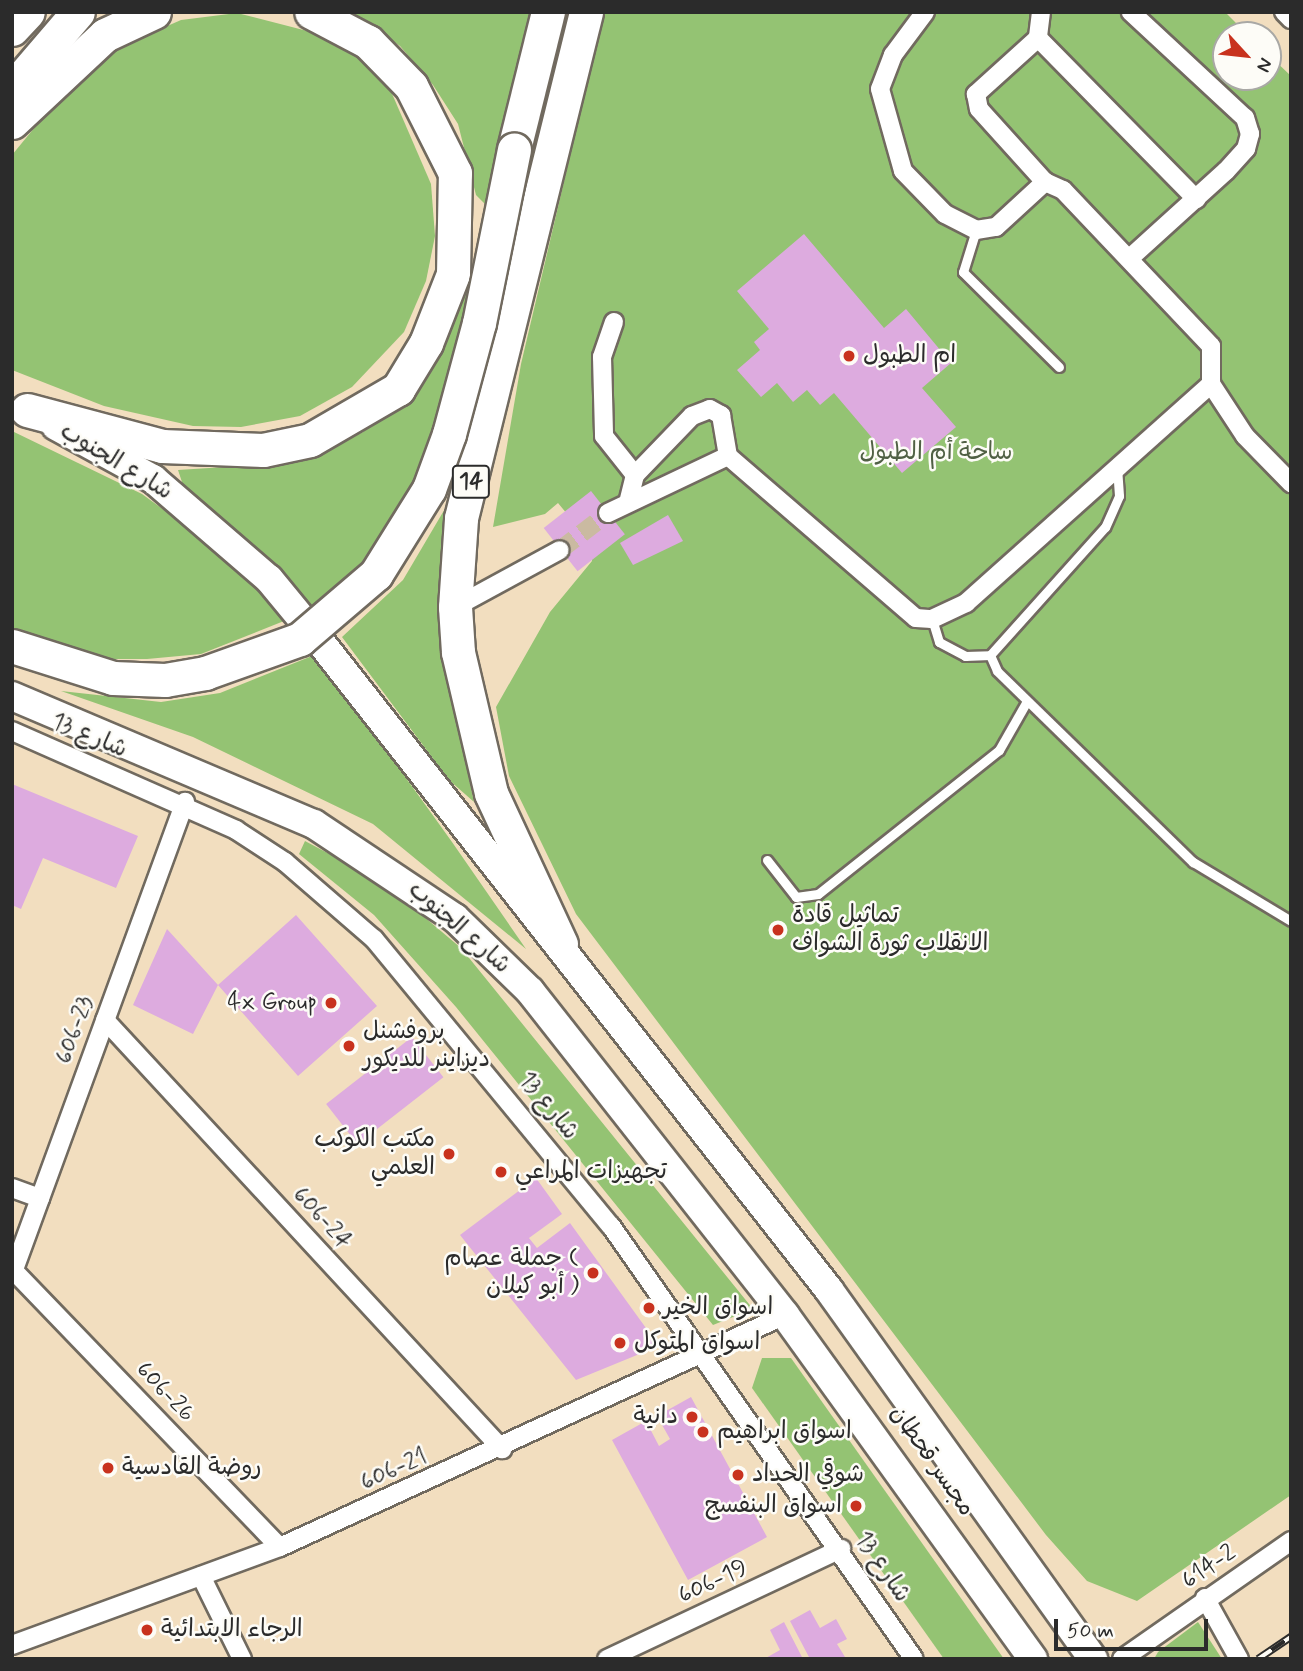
<!DOCTYPE html>
<meta charset="utf-8">
<style>
body{margin:0}
#map{position:relative;width:1303px;height:1671px;overflow:hidden;background:#f2debf;font-family:Mynerve,"Playpen Sans Arabic",sans-serif}
div>[style]{position:absolute}
.green>*{inset:0;background:#94c373}
.building>*{inset:0;background:#ddabdf;transform-origin:0 0}
.minor-tunnel>*{height:18px;margin-top:-9px;transform-origin:0;background:repeating-linear-gradient(90deg,#cabaa1 0 18px,transparent 0 27px)}
.roads{filter:drop-shadow(2px 0 #716a5f) drop-shadow(-2px 0 #716a5f) drop-shadow(0 2px #716a5f) drop-shadow(0 -2px #716a5f)}
.service>*{height:9px;margin:-4.5px;padding:0 4.5px;transform-origin:4.5px;border-radius:4.5px;background:#fff}
.minor>*{height:18px;margin:-9px;padding:0 9px;transform-origin:9px;border-radius:9px;background:#fff}
.primary>*{height:28px;margin:-14px;padding:0 14px;transform-origin:14px;border-radius:14px;background:#fff}
.motorway>*{height:33px;margin:-16.5px;padding:0 16.5px;transform-origin:16.5px;border-radius:16.5px;background:#fff}
.rail>*{height:8px;margin-top:-4px;transform-origin:0;background:repeating-linear-gradient(90deg,#fdfcf7 0 16px,#2b2b2b 0 32px);box-sizing:border-box;border-block:2px solid #2b2b2b}
.bridges{filter:drop-shadow(2px 0 #716a5f) drop-shadow(-2px 0 #716a5f) drop-shadow(0 2px #716a5f) drop-shadow(0 -2px #716a5f)}
.motorway-bridge>*{height:33px;margin:-16.5px;padding:0 16.5px;transform-origin:16.5px;border-radius:16.5px;background:#fff}
.dots>*{width:19px;height:19px;translate:-50% -50%;box-sizing:border-box;border:4px solid #fdfcf7;border-radius:50%}
span{translate:-50% -50%;white-space:nowrap;text-align:center;line-height:1.15;-webkit-text-stroke:5px #fdfcf7;paint-order:stroke}
.shield-label span{padding:2px 5px;background:#fdfcf7;border:2px solid;border-radius:5px;-webkit-text-stroke-width:0}
.shield-label{font-size:23px;color:#2b2b2b;font-weight:700}
.poi-label{font-size:24px;color:#2b2b2b}
.left{translate:0 -50%;text-align:left}
.right{translate:-100% -50%;text-align:right}
.park-label{font-size:24px;color:#506044}
.street-label{font-size:24px;color:#2b2b2b}
.frame{position:absolute;inset:0;border:14px solid #2b2b2b;pointer-events:none}
.north{position:absolute;left:1212px;top:21px;width:70px;height:70px;box-sizing:border-box;background:#fdfcf7;border:2px solid #a9a8a5;border-radius:50%;rotate:117deg;font-size:19px;font-weight:700;line-height:28px;text-align:center;color:#2b2b2b}
.north::after{content:'';display:block;margin:auto;width:24px;height:32px;background:#c8321e;clip-path:polygon(50% 0,100% 100%,50% 72%,0 100%)}
.scale{position:absolute;left:1054px;top:1619px;width:154px;height:32px;box-sizing:border-box;border:4px solid #2b2b2b;border-top:0;padding-left:9px;font-size:21px;line-height:24px;white-space:nowrap;color:#2b2b2b;-webkit-text-stroke:5px #fdfcf7;paint-order:stroke}
</style>
<div id="map">
<div class="green">
<div style="clip-path:polygon(351px 12px,534px 12px,487px 206px,476px 195px,458px 124px,433px 85px,400px 46px)"></div>
<div style="clip-path:polygon(604px 12px,1225px 12px,1248px 35px,1226px 35px,1226px 77px,1268px 77px,1268px 54px,1291px 76px,1291px 1495px,1137px 1601px,1087px 1581px,1046px 1535px,576px 914px,509px 776px,496px 707px,550px 612px,592px 561px,592px 544px,558px 503px,545px 514px,493px 527px,521px 364px)"></div>
<div style="clip-path:polygon(237px 13px,319px 34px,363px 59px,390px 89px,431px 184px,435px 236px,426px 281px,404px 332px,352px 387px,300px 416px,241px 427px,193px 426px,104px 406px,12px 370px,12px 155px,54px 104px,115px 49px,181px 20px)"></div>
<div style="clip-path:polygon(465px 288px,473px 290px,441px 429px,415px 486px,369px 560px,310px 607px,184px 488px,178px 470px,300px 462px,363px 432px,416px 386px,449px 334px)"></div>
<div style="clip-path:polygon(12px 431px,142px 494px,219px 550px,289px 619px,201px 654px,147px 659px,102px 659px,12px 628px)"></div>
<div style="clip-path:polygon(456px 490px,446px 671px,474px 802px,449px 780px,342px 637px,403px 580px)"></div>
<div style="clip-path:polygon(317px 654px,452px 842px,526px 949px,373px 824px,193px 737px,61px 691px,161px 702px,220px 693px)"></div>
<div style="clip-path:polygon(305px 841px,384px 883px,461px 948px,753px 1309px,713px 1325px,456px 1007px,374px 915px,299px 854px)"></div>
<div style="clip-path:polygon(762px 1358px,791px 1358px,1004px 1659px,944px 1659px,752px 1388px)"></div>
<div style="clip-path:polygon(1198px 1622px,1222px 1659px,1154px 1659px,1158px 1652px)"></div>
</div>
<div class="building">
<div style="clip-path:polygon(804px 234px,884px 328px,906px 309px,951px 363px,922px 388px,956px 427px,902px 473px,834px 393px,820px 405px,807px 390px,793px 402px,777px 383px,761px 397px,737px 370px,760px 350px,754px 342px,769px 329px,737px 291px)"></div>
<div style="left:591px;top:491px;width:55px;height:60px;rotate:52deg"></div>
<div style="clip-path:polygon(668px 515px,683px 541px,633px 565px,620px 543px)"></div>
<div style="clip-path:polygon(12px 784px,138px 836px,116px 888px,43px 858px,21px 909px,12px 905px)"></div>
<div style="clip-path:polygon(296px 915px,377px 1006px,298px 1076px,218px 985px,193px 1034px,133px 1005px,167px 929px,218px 985px)"></div>
<div style="left:412px;top:1037px;width:51px;height:109px;rotate:52deg"></div>
<div style="clip-path:polygon(536px 1178px,562px 1214px,529px 1238px,537px 1248px,570px 1223px,659px 1346px,576px 1380px,460px 1235px)"></div>
<div style="clip-path:polygon(691px 1397px,767px 1537px,688px 1580px,612px 1440px,646px 1421px,659px 1446px,670px 1439px,657px 1416px)"></div>
<div style="clip-path:polygon(810px 1610px,820px 1628px,836px 1619px,847px 1639px,837px 1644px,845px 1657px,810px 1659px,790px 1621px)"></div>
<div style="clip-path:polygon(784px 1622px,803px 1659px,764px 1659px,780px 1650px,770px 1630px)"></div>
</div>
<div class="minor-tunnel">
<div style="left:560px;top:550px;width:61px;rotate:-37.6deg"></div>
</div>
<div class="roads">
<div class="service">
<div style="left:976px;top:230px;width:44px;rotate:107.2deg"></div>
<div style="left:963px;top:272px;width:135px;rotate:44.7deg"></div>
<div style="left:1117px;top:467px;width:29px;rotate:86deg"></div>
<div style="left:1119px;top:496px;width:34px;rotate:114deg"></div>
<div style="left:1105px;top:527px;width:172px;rotate:131.9deg"></div>
<div style="left:990px;top:655px;width:17px;rotate:66deg"></div>
<div style="left:997px;top:671px;width:274px;rotate:44.3deg"></div>
<div style="left:1193px;top:862px;width:114px;rotate:31deg"></div>
<div style="left:932px;top:619px;width:24px;rotate:73deg"></div>
<div style="left:939px;top:642px;width:30px;rotate:28deg"></div>
<div style="left:965px;top:656px;width:25px;rotate:-2deg"></div>
<div style="left:767px;top:860px;width:47px;rotate:51.9deg"></div>
<div style="left:796px;top:897px;width:22px;rotate:-8deg"></div>
<div style="left:818px;top:894px;width:231px;rotate:-38.5deg"></div>
<div style="left:999px;top:750px;width:56px;rotate:-60.3deg"></div>
</div>
<div class="minor">
<div style="left:925px;top:12px;width:54px;rotate:126.7deg"></div>
<div style="left:893px;top:55px;width:36px;rotate:111deg"></div>
<div style="left:880px;top:89px;width:85px;rotate:74.3deg"></div>
<div style="left:903px;top:171px;width:60px;rotate:45.7deg"></div>
<div style="left:945px;top:214px;width:35px;rotate:27deg"></div>
<div style="left:976px;top:230px;width:20px;rotate:-9deg"></div>
<div style="left:996px;top:227px;width:67px;rotate:-42.6deg"></div>
<div style="left:1045px;top:182px;width:20px;rotate:24deg"></div>
<div style="left:1063px;top:190px;width:215px;rotate:46.5deg"></div>
<div style="left:1211px;top:346px;width:38px;rotate:90deg"></div>
<div style="left:1211px;top:384px;width:62px;rotate:56.8deg"></div>
<div style="left:1245px;top:436px;width:66px;rotate:45.6deg"></div>
<div style="left:1041px;top:12px;width:26px;rotate:97deg"></div>
<div style="left:1038px;top:38px;width:84px;rotate:137.9deg"></div>
<div style="left:976px;top:94px;width:15px;rotate:79deg"></div>
<div style="left:979px;top:109px;width:98px;rotate:47.9deg"></div>
<div style="left:1284px;top:12px;width:10px;rotate:45deg"></div>
<div style="left:1038px;top:38px;width:226px;rotate:45.5deg"></div>
<div style="left:1131px;top:257px;width:128px;rotate:-42.2deg"></div>
<div style="left:1226px;top:171px;width:30px;rotate:-48deg"></div>
<div style="left:1246px;top:149px;width:16px;rotate:-75deg"></div>
<div style="left:1250px;top:134px;width:17px;rotate:-107deg"></div>
<div style="left:1245px;top:118px;width:156px;rotate:-137.1deg"></div>
<div style="left:614px;top:322px;width:37px;rotate:109deg"></div>
<div style="left:602px;top:357px;width:79px;rotate:88.5deg"></div>
<div style="left:604px;top:436px;width:50px;rotate:51.5deg"></div>
<div style="left:629px;top:499px;width:25px;rotate:-76deg"></div>
<div style="left:635px;top:475px;width:82px;rotate:-46deg"></div>
<div style="left:692px;top:416px;width:19px;rotate:-21deg"></div>
<div style="left:710px;top:409px;width:13px;rotate:29deg"></div>
<div style="left:721px;top:415px;width:42px;rotate:80.3deg"></div>
<div style="left:608px;top:513px;width:133px;rotate:-25.4deg"></div>
<div style="left:728px;top:456px;width:248px;rotate:40.8deg"></div>
<div style="left:916px;top:618px;width:16px;rotate:4deg"></div>
<div style="left:932px;top:619px;width:38px;rotate:-25deg"></div>
<div style="left:966px;top:603px;width:329px;rotate:-41.8deg"></div>
<div style="left:455px;top:607px;width:119px;rotate:-28.5deg"></div>
<div style="left:12px;top:731px;width:245px;rotate:23.8deg"></div>
<div style="left:236px;top:830px;width:59px;rotate:33.1deg"></div>
<div style="left:285px;top:862px;width:118px;rotate:40.9deg"></div>
<div style="left:374px;top:939px;width:372px;rotate:50.5deg"></div>
<div style="left:611px;top:1226px;width:528px;rotate:55.02deg"></div>
<div style="left:105px;top:1020px;width:585px;rotate:47.22deg"></div>
<div style="left:12px;top:1188px;width:30px;rotate:20deg"></div>
<div style="left:14px;top:1271px;width:383px;rotate:46.1deg"></div>
<div style="left:12px;top:1275px;width:504px;rotate:-69.91deg"></div>
<div style="left:201px;top:1576px;width:93px;rotate:63.7deg"></div>
<div style="left:1205px;top:1598px;width:70px;rotate:60.9deg"></div>
<div style="left:12px;top:1645px;width:285px;rotate:-20.1deg"></div>
<div style="left:280px;top:1547px;width:556px;rotate:-24.67deg"></div>
<div style="left:607px;top:1659px;width:259px;rotate:-25.2deg"></div>
<div style="left:1122px;top:1659px;width:206px;rotate:-34.9deg"></div>
</div>
<div class="primary">
<div style="left:56px;top:426px;width:111px;rotate:28.7deg"></div>
<div style="left:153px;top:479px;width:153px;rotate:40.8deg"></div>
<div style="left:269px;top:579px;width:52px;rotate:50.5deg"></div>
<div style="left:322px;top:644px;width:821px;rotate:51.87deg"></div>
<div style="left:829px;top:1290px;width:454px;rotate:54.4deg"></div>
<div style="left:12px;top:696px;width:328px;rotate:23deg"></div>
<div style="left:314px;top:824px;width:169px;rotate:33.7deg"></div>
<div style="left:455px;top:918px;width:105px;rotate:44.2deg"></div>
<div style="left:530px;top:991px;width:412px;rotate:51.8deg"></div>
<div style="left:785px;top:1315px;width:424px;rotate:54.2deg"></div>
</div>
<div class="motorway">
<div style="left:12px;top:29px;width:23px;rotate:-47deg"></div>
<div style="left:12px;top:89px;width:101px;rotate:-49.4deg"></div>
<div style="left:12px;top:122px;width:127px;rotate:-43.1deg"></div>
<div style="left:105px;top:35px;width:54px;rotate:-25.1deg"></div>
<div style="left:514px;top:149px;width:141px;rotate:-76.1deg"></div>
<div style="left:27px;top:410px;width:140px;rotate:14.9deg"></div>
<div style="left:162px;top:446px;width:101px;rotate:2.3deg"></div>
<div style="left:263px;top:450px;width:48px;rotate:-12deg"></div>
<div style="left:310px;top:440px;width:102px;rotate:-30.1deg"></div>
<div style="left:398px;top:389px;width:54px;rotate:-58.7deg"></div>
<div style="left:426px;top:343px;width:74px;rotate:-68.6deg"></div>
<div style="left:453px;top:274px;width:101px;rotate:-88.9deg"></div>
<div style="left:455px;top:173px;width:97px;rotate:-116.8deg"></div>
<div style="left:411px;top:86px;width:62px;rotate:-134.3deg"></div>
<div style="left:368px;top:42px;width:64px;rotate:-152.2deg"></div>
<div style="left:561px;top:944px;width:166px;rotate:-114.9deg"></div>
<div style="left:491px;top:793px;width:145px;rotate:-103.2deg"></div>
<div style="left:458px;top:652px;width:45px;rotate:-93.8deg"></div>
<div style="left:455px;top:607px;width:89px;rotate:-86.1deg"></div>
<div style="left:461px;top:518px;width:521px;rotate:-76.12deg"></div>
</div>
</div>
<div class="rail">
<div style="left:1258px;top:1659px;width:40px;rotate:-34deg"></div>
</div>
<div class="bridges">
<div class="motorway-bridge">
<div style="left:12px;top:646px;width:106px;rotate:17.6deg"></div>
<div style="left:113px;top:678px;width:52px;rotate:2.2deg"></div>
<div style="left:165px;top:680px;width:41px;rotate:-9.9deg"></div>
<div style="left:205px;top:673px;width:101px;rotate:-19.7deg"></div>
<div style="left:300px;top:639px;width:100px;rotate:-40.5deg"></div>
<div style="left:376px;top:574px;width:100px;rotate:-58.1deg"></div>
<div style="left:429px;top:489px;width:59px;rotate:-70deg"></div>
<div style="left:449px;top:434px;width:115px;rotate:-74.9deg"></div>
<div style="left:479px;top:323px;width:177px;rotate:-78.6deg"></div>
</div>
</div>
<div class="dots">
<div style="left:849px;top:356px;background:#c8321e"></div>
<div style="left:778px;top:930px;background:#c8321e"></div>
<div style="left:331px;top:1003px;background:#c8321e"></div>
<div style="left:349px;top:1046px;background:#c8321e"></div>
<div style="left:449px;top:1154px;background:#c8321e"></div>
<div style="left:501px;top:1172px;background:#c8321e"></div>
<div style="left:593px;top:1273px;background:#c8321e"></div>
<div style="left:649px;top:1308px;background:#c8321e"></div>
<div style="left:620px;top:1343px;background:#c8321e"></div>
<div style="left:692px;top:1417px;background:#c8321e"></div>
<div style="left:703px;top:1432px;background:#c8321e"></div>
<div style="left:108px;top:1468px;background:#c8321e"></div>
<div style="left:738px;top:1475px;background:#c8321e"></div>
<div style="left:856px;top:1506px;background:#c8321e"></div>
<div style="left:147px;top:1630px;background:#c8321e"></div>
</div>
<div class="shield-label">
<span style="left:471px;top:482px">14</span>
</div>
<div class="poi-label">
<span class="left" style="left:863px;top:356px">ام الطبول</span>
<span class="left" style="left:792px;top:930px">تماثيل قادة<br>الانقلاب ثورة الشواف</span>
<span class="right" style="left:317px;top:1003px">4x Group</span>
<span class="left" style="left:363px;top:1046px">بروفشنل<br>ديزاينر للديكور</span>
<span class="right" style="left:435px;top:1154px">مكتب الكوكب<br>العلمي</span>
<span class="left" style="left:515px;top:1172px">تجهيزات المراعي</span>
<span class="right" style="left:579px;top:1273px">جملة عصام (<br>أبو كيلان )</span>
<span class="left" style="left:663px;top:1308px">اسواق الخير</span>
<span class="left" style="left:634px;top:1343px">اسواق المتوكل</span>
<span class="right" style="left:678px;top:1417px">دانية</span>
<span class="left" style="left:717px;top:1432px">اسواق ابراهيم</span>
<span class="left" style="left:122px;top:1468px">روضة القادسية</span>
<span class="left" style="left:752px;top:1475px">شوقي الحداد</span>
<span class="right" style="left:842px;top:1506px">اسواق البنفسج</span>
<span class="left" style="left:161px;top:1630px">الرجاء الابتدائية</span>
</div>
<div class="park-label">
<span style="left:936px;top:453px">ساحة أم الطبول</span>
</div>
<div class="street-label">
<span style="left:116px;top:462px;rotate:31deg">شارع الجنوب</span>
<span style="left:89px;top:736px;rotate:23deg">شارع 13</span>
<span style="left:459px;top:928px;rotate:41deg">شارع الجنوب</span>
<span style="left:75px;top:1030px;rotate:-70deg">606-23</span>
<span style="left:548px;top:1106px;rotate:51deg">شارع 13</span>
<span style="left:322px;top:1218px;rotate:47deg">606-24</span>
<span style="left:165px;top:1392px;rotate:46deg">606-26</span>
<span style="left:932px;top:1461px;rotate:55deg">مجسر قحطان</span>
<span style="left:394px;top:1470px;rotate:-24deg">606-21</span>
<span style="left:882px;top:1567px;rotate:56deg">شارع 13</span>
<span style="left:1209px;top:1567px;rotate:-34deg">614-2</span>
<span style="left:713px;top:1582px;rotate:-25deg">606-19</span>
</div>
<div class="frame"></div>
<div class="north">N</div>
<div class="scale">50 m</div>
</div>
